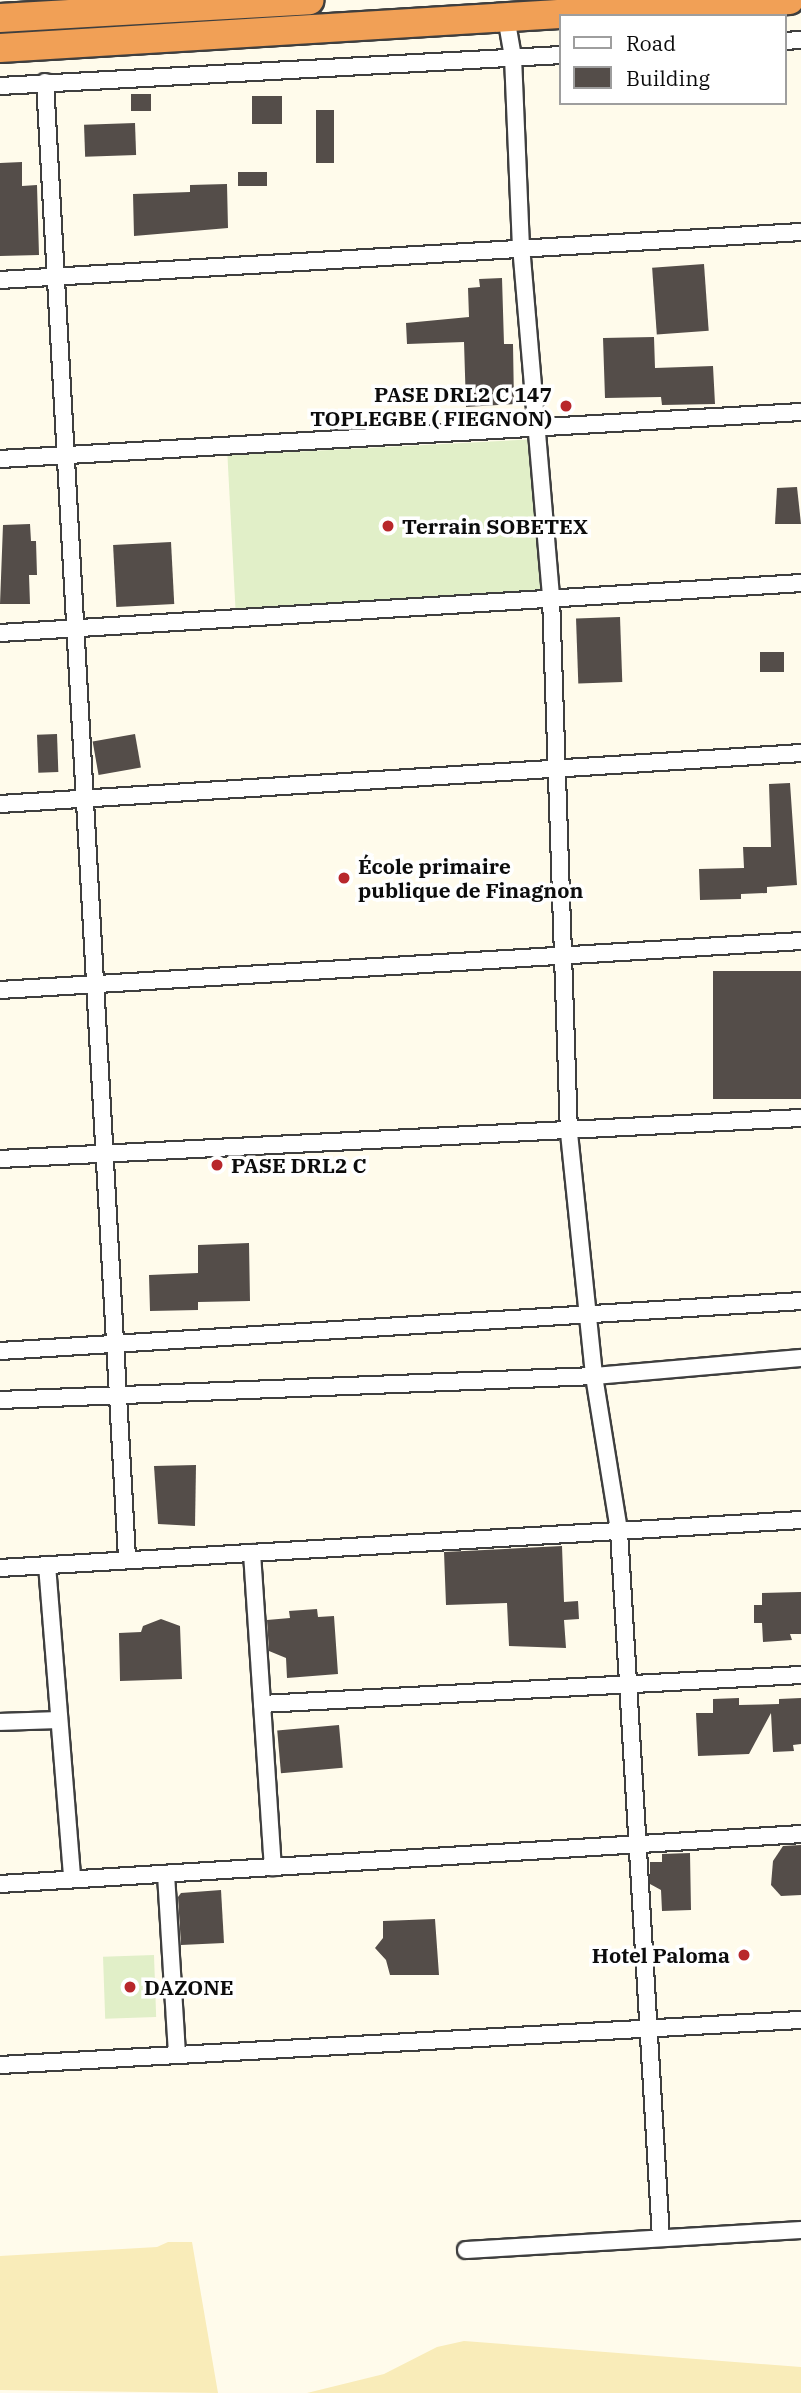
<!DOCTYPE html>
<meta charset="utf-8">
<style>
body{margin:0}
#map{position:relative;width:801px;height:2393px;overflow:hidden;background:#fffbeb;font-family:"IBM Plex Serif",serif}
div>[style]{position:absolute}
.sand>*{inset:0;background:#f9ecb9}
.pitch>*{inset:0;background:#e1efc8;transform-origin:0 0}
.building>*{inset:0;background:#544d49;transform-origin:0 0}
.roads{filter:drop-shadow(2px 0 #3f3f3f) drop-shadow(-2px 0 #3f3f3f) drop-shadow(0 2px #3f3f3f) drop-shadow(0 -2px #3f3f3f)}
.street>*{height:16px;margin:-8px;padding:0 8px;transform-origin:8px;border-radius:8px;background:#fff}
.highway>*{height:28px;margin:-14px;padding:0 14px;transform-origin:14px;border-radius:14px;background:#f1a056}
.dots>*{width:19px;height:19px;translate:-50% -50%;box-sizing:border-box;border:4px solid #fff;border-radius:50%}
span{translate:-50% -50%;white-space:nowrap;text-align:center;line-height:1.15;-webkit-text-stroke:7px #fff;paint-order:stroke}
.poi-label{font-size:21px;color:#0c0c0c;font-weight:700}
.right{translate:-100% -50%;text-align:right}
.left{translate:0 -50%;text-align:left}
.legend{position:absolute;left:559px;top:14px;width:228px;height:91px;box-sizing:border-box;background:#fff;border:2px solid #9e9e9e;margin:0;padding:9px 12px;list-style:none;font-size:21px;color:#0c0c0c}
.legend li{display:flex;align-items:center;gap:14px;height:35px}
.legend b{width:35px;border:2px solid #9e9e9e}
</style>
<div id="map">
<div class="sand">
<div style="clip-path:polygon(168px 2242px,192px 2242px,218px 2393px,0 2390px,0 2256px,157px 2247px)"></div>
<div style="clip-path:polygon(464px 2341px,801px 2367px,801px 2393px,307px 2393px,384px 2374px,437px 2347px)"></div>
</div>
<div class="pitch">
<div style="left:539px;top:439px;width:159px;height:312px;rotate:87deg"></div>
<div style="left:154px;top:1955px;width:62px;height:51px;rotate:88deg"></div>
</div>
<div class="building">
<div style="left:131px;top:94px;width:20px;height:17px"></div>
<div style="left:252px;top:96px;width:30px;height:28px"></div>
<div style="left:316px;top:110px;width:18px;height:53px"></div>
<div style="left:135px;top:123px;width:32px;height:51px;rotate:88deg"></div>
<div style="clip-path:polygon(22px 162px,22px 186px,37px 185px,39px 255px,0 256px,0 163px)"></div>
<div style="left:267px;top:172px;width:14px;height:29px;rotate:90deg"></div>
<div style="clip-path:polygon(227px 184px,228px 228px,134px 236px,133px 194px,190px 192px,190px 185px)"></div>
<div style="left:704px;top:264px;width:67px;height:52px;rotate:86deg"></div>
<div style="clip-path:polygon(502px 278px,504px 344px,513px 344px,514px 404px,466px 407px,464px 342px,407px 344px,406px 323px,469px 317px,468px 288px,480px 287px,479px 279px)"></div>
<div style="clip-path:polygon(654px 337px,655px 368px,713px 366px,715px 404px,662px 405px,661px 397px,605px 398px,603px 338px)"></div>
<div style="clip-path:polygon(797px 487px,801px 524px,775px 524px,777px 488px)"></div>
<div style="clip-path:polygon(30px 524px,31px 541px,36px 541px,37px 575px,29px 575px,30px 604px,0 604px,3px 525px)"></div>
<div style="left:171px;top:542px;width:62px;height:58px;rotate:87deg"></div>
<div style="left:620px;top:617px;width:65px;height:44px;rotate:88deg"></div>
<div style="left:784px;top:652px;width:20px;height:24px;rotate:90deg"></div>
<div style="left:57px;top:734px;width:38px;height:20px;rotate:88deg"></div>
<div style="left:135px;top:734px;width:34px;height:43px;rotate:80deg"></div>
<div style="clip-path:polygon(790px 783px,797px 885px,767px 887px,767px 893px,741px 894px,741px 899px,700px 900px,699px 869px,744px 868px,743px 847px,771px 847px,769px 784px)"></div>
<div style="left:801px;top:971px;width:128px;height:88px;rotate:90deg"></div>
<div style="clip-path:polygon(249px 1243px,250px 1301px,198px 1302px,198px 1310px,150px 1311px,149px 1275px,198px 1273px,198px 1245px)"></div>
<div style="clip-path:polygon(196px 1465px,195px 1526px,158px 1524px,154px 1466px)"></div>
<div style="clip-path:polygon(562px 1546px,564px 1602px,578px 1601px,579px 1619px,564px 1620px,566px 1648px,509px 1646px,507px 1603px,446px 1605px,444px 1552px)"></div>
<div style="clip-path:polygon(801px 1592px,801px 1634px,790px 1634px,792px 1640px,763px 1642px,762px 1623px,754px 1623px,754px 1605px,762px 1605px,762px 1593px)"></div>
<div style="clip-path:polygon(317px 1609px,318px 1617px,334px 1616px,338px 1674px,287px 1678px,286px 1658px,269px 1651px,267px 1620px,290px 1618px,289px 1611px)"></div>
<div style="clip-path:polygon(161px 1619px,180px 1626px,182px 1679px,120px 1681px,119px 1633px,141px 1632px,143px 1626px)"></div>
<div style="clip-path:polygon(739px 1698px,739px 1705px,779px 1704px,779px 1699px,801px 1698px,801px 1744px,793px 1745px,794px 1751px,773px 1752px,771px 1713px,749px 1754px,698px 1756px,696px 1713px,713px 1713px,713px 1699px)"></div>
<div style="left:339px;top:1725px;width:43px;height:62px;rotate:85deg"></div>
<div style="clip-path:polygon(801px 1845px,801px 1895px,781px 1896px,771px 1885px,773px 1861px,783px 1846px)"></div>
<div style="clip-path:polygon(690px 1853px,691px 1910px,662px 1911px,661px 1890px,650px 1884px,650px 1862px,662px 1862px,662px 1854px)"></div>
<div style="clip-path:polygon(221px 1890px,224px 1943px,181px 1945px,178px 1897px,181px 1893px)"></div>
<div style="clip-path:polygon(435px 1919px,439px 1975px,390px 1975px,386px 1960px,375px 1948px,383px 1938px,383px 1921px)"></div>
</div>
<div class="roads">
<div class="street">
<div style="left:506px;top:17px;width:41px;rotate:80.1deg"></div>
<div style="left:513px;top:57px;width:189px;rotate:87.6deg"></div>
<div style="left:521px;top:246px;width:352px;rotate:85.1deg"></div>
<div style="left:551px;top:597px;width:536px;rotate:88.08deg"></div>
<div style="left:569px;top:1133px;width:244px;rotate:84.1deg"></div>
<div style="left:594px;top:1376px;width:157px;rotate:80.8deg"></div>
<div style="left:619px;top:1531px;width:708px;rotate:86.6deg"></div>
<div style="left:785px;top:41px;width:16px;rotate:-4deg"></div>
<div style="left:45px;top:82px;width:1479px;rotate:86.82deg"></div>
<div style="left:0;top:86px;width:562px;rotate:-3.16deg"></div>
<div style="left:0;top:280px;width:802px;rotate:-3.43deg"></div>
<div style="left:0;top:459px;width:802px;rotate:-3.36deg"></div>
<div style="left:0;top:633px;width:803px;rotate:-3.57deg"></div>
<div style="left:0;top:804px;width:803px;rotate:-3.64deg"></div>
<div style="left:0;top:990px;width:802px;rotate:-3.5deg"></div>
<div style="left:0;top:1159px;width:802px;rotate:-2.93deg"></div>
<div style="left:0;top:1351px;width:803px;rotate:-3.57deg"></div>
<div style="left:0;top:1400px;width:594px;rotate:-2.31deg"></div>
<div style="left:594px;top:1376px;width:208px;rotate:-5deg"></div>
<div style="left:252px;top:1553px;width:315px;rotate:86.2deg"></div>
<div style="left:47px;top:1565px;width:315px;rotate:85.4deg"></div>
<div style="left:0;top:1568px;width:802px;rotate:-3.43deg"></div>
<div style="left:262px;top:1704px;width:540px;rotate:-3.08deg"></div>
<div style="left:0;top:1722px;width:59px;rotate:-1.9deg"></div>
<div style="left:166px;top:1874px;width:181px;rotate:86.5deg"></div>
<div style="left:0;top:1884px;width:803px;rotate:-3.57deg"></div>
<div style="left:0;top:2065px;width:802px;rotate:-3.22deg"></div>
<div style="left:466px;top:2250px;width:336px;rotate:-3.4deg"></div>
</div>
<div class="highway">
<div style="left:0;top:18px;width:310px;rotate:-3.3deg"></div>
<div style="left:0;top:48px;width:791px;rotate:-3.48deg"></div>
</div>
</div>
<div class="dots">
<div style="left:566px;top:406px;background:#b8272b"></div>
<div style="left:388px;top:526px;background:#b8272b"></div>
<div style="left:344px;top:878px;background:#b8272b"></div>
<div style="left:217px;top:1165px;background:#b8272b"></div>
<div style="left:744px;top:1955px;background:#b8272b"></div>
<div style="left:130px;top:1987px;background:#b8272b"></div>
</div>
<div class="poi-label">
<span class="right" style="left:552px;top:406px">PASE DRL2 C 147<br>TOPLEGBE ( FIEGNON)</span>
<span class="left" style="left:402px;top:526px">Terrain SOBETEX</span>
<span class="left" style="left:358px;top:878px">École primaire<br>publique de Finagnon</span>
<span class="left" style="left:231px;top:1165px">PASE DRL2 C</span>
<span class="right" style="left:730px;top:1955px">Hotel Paloma</span>
<span class="left" style="left:144px;top:1987px">DAZONE</span>
</div>
<ul class="legend">
<li><b style="height:9px;background:#fff"></b>Road</li>
<li><b style="height:19px;background:#544d49"></b>Building</li>
</ul>
</div>
